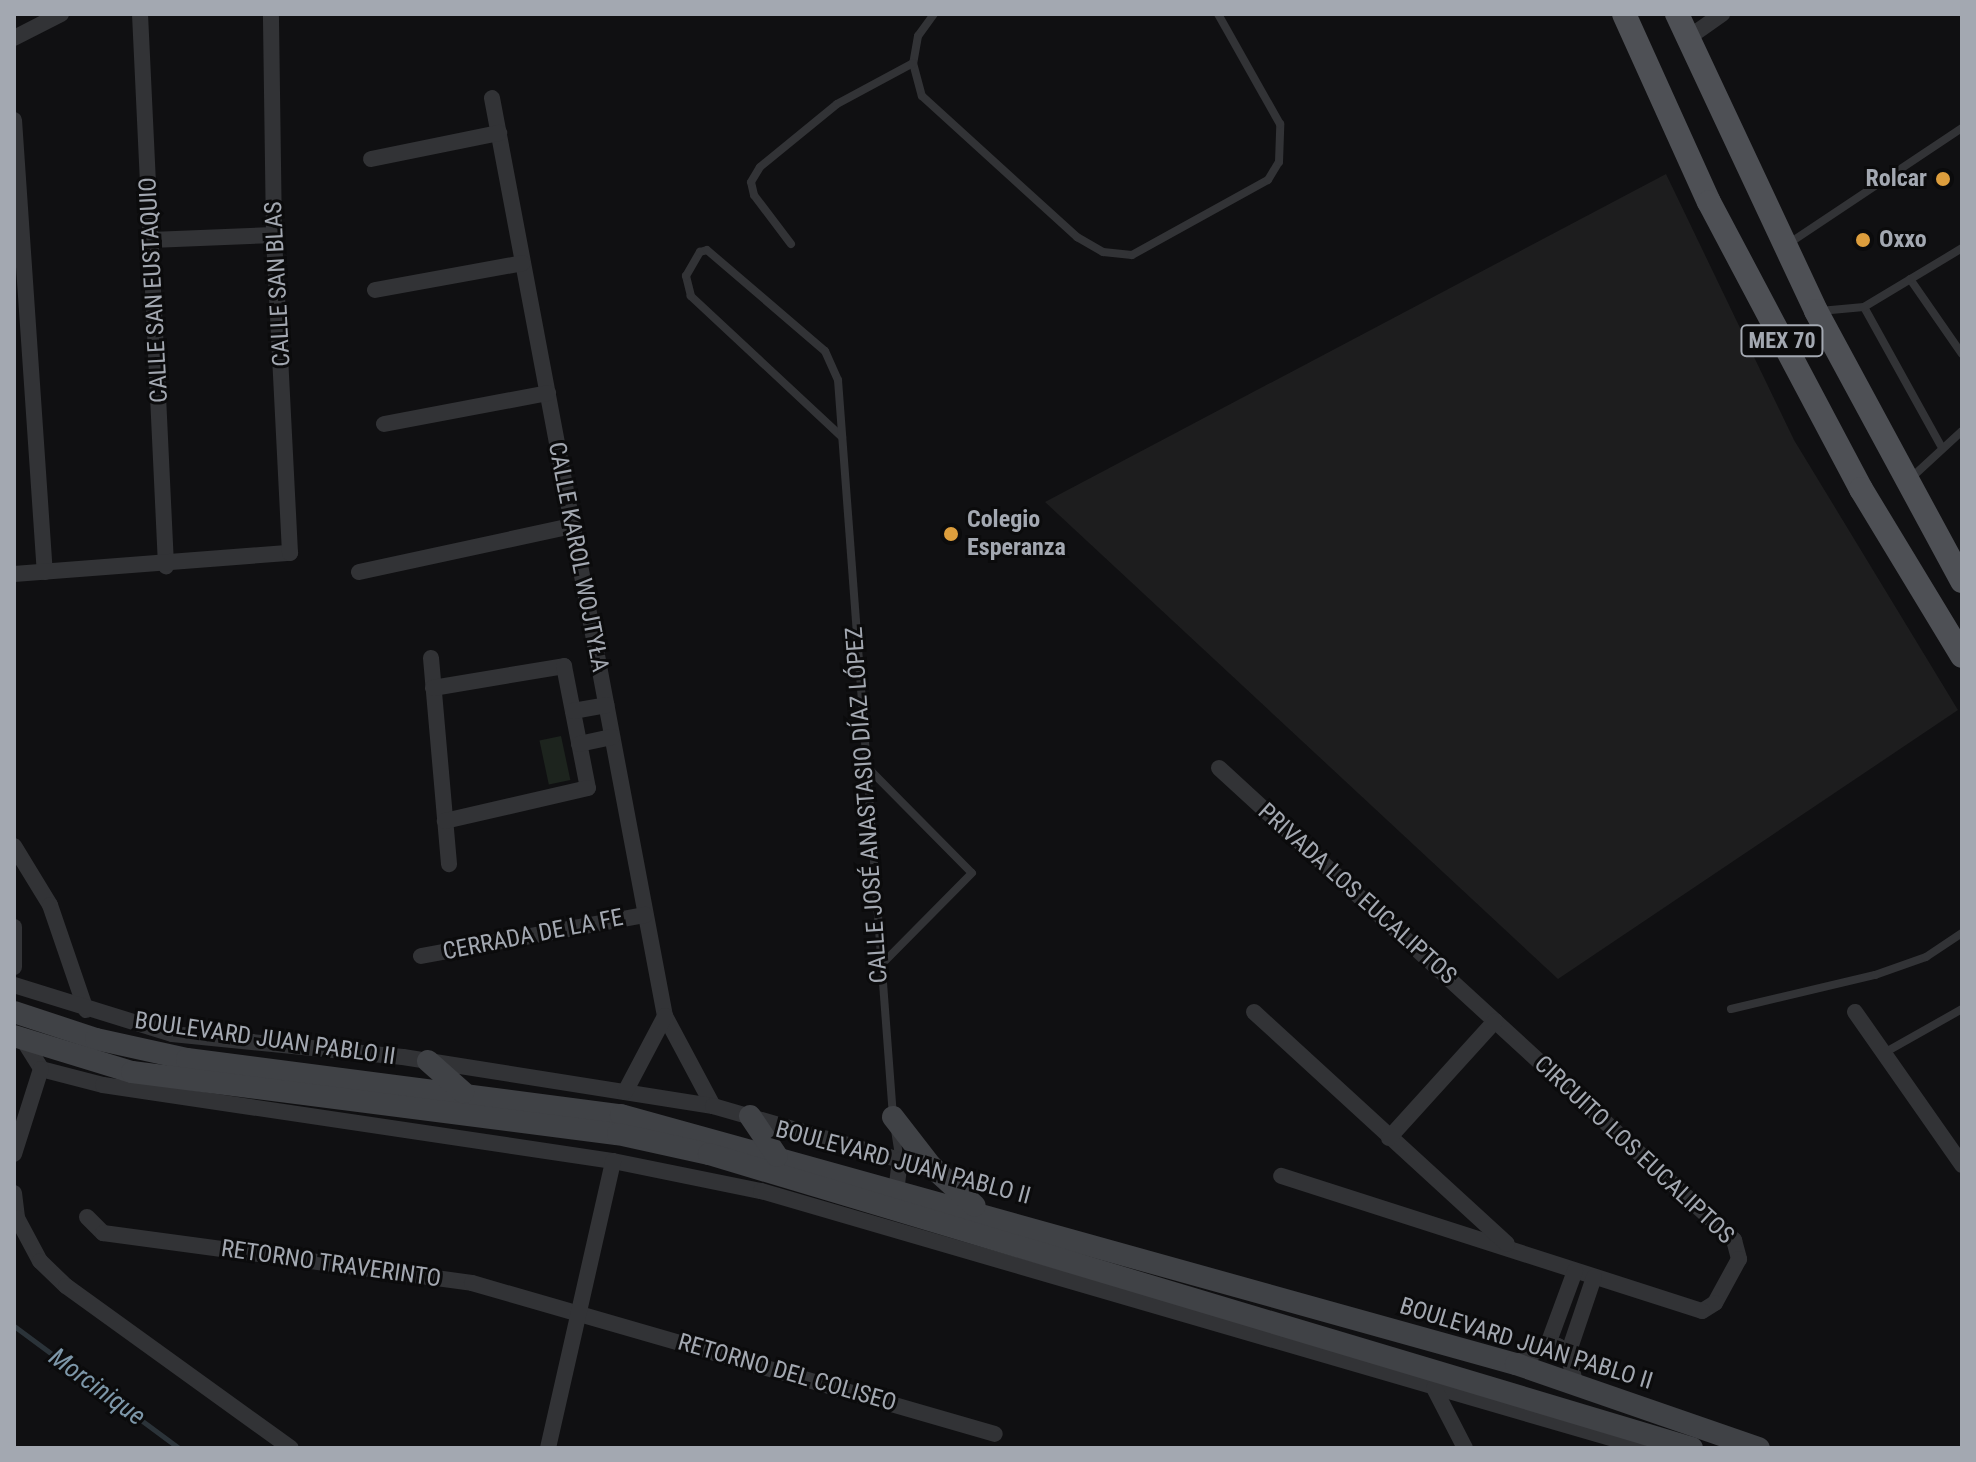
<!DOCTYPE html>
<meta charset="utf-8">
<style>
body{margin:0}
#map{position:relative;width:1976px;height:1462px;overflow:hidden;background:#101012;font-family:"Roboto Condensed",sans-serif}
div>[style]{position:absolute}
.built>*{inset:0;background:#1d1d1e}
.green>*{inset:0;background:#1d241e;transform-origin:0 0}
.stream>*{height:5px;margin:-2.5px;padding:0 2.5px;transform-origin:2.5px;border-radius:2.5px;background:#2b3339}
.lane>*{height:8px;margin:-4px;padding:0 4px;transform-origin:4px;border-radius:4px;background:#323336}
.street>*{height:16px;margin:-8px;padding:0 8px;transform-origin:8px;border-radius:8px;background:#323336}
.secondary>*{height:22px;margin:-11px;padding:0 11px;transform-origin:11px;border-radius:11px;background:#404246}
.primary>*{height:24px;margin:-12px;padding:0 12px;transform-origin:12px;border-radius:12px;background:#4e5055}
.dots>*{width:22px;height:22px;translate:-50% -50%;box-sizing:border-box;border:4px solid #0b0b0c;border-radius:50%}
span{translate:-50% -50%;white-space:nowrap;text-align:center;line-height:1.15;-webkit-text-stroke:6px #0b0b0c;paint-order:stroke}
.shield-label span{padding:2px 6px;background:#0b0b0c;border:2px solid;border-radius:6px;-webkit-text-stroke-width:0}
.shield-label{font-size:22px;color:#a3a8b1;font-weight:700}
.poi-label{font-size:24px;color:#a3a8b1;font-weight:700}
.right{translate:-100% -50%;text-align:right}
.left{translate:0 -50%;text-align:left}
.street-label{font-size:24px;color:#a3a8b1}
.water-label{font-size:26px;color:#7d97a9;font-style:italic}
.frame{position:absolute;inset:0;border:16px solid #a3a8b1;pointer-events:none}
</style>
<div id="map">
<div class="built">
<div style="clip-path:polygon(1666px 174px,1794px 440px,1958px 710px,1558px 979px,1045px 502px)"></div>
</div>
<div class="green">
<div style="left:561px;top:736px;width:45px;height:22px;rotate:78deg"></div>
</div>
<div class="stream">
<div style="left:14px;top:1326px;width:205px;rotate:36.5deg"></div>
</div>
<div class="lane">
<div style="left:934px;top:14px;width:27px;rotate:126deg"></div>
<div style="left:918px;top:36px;width:27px;rotate:100deg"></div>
<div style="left:913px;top:63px;width:34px;rotate:75deg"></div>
<div style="left:922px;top:96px;width:210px;rotate:42.3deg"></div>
<div style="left:1077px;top:237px;width:30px;rotate:30deg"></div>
<div style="left:1103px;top:252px;width:29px;rotate:6deg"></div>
<div style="left:1132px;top:255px;width:155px;rotate:-28.9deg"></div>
<div style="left:1268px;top:180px;width:21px;rotate:-59deg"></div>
<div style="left:1279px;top:162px;width:38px;rotate:-88deg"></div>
<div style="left:1280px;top:124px;width:126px;rotate:-119.4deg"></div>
<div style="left:791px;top:244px;width:61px;rotate:-127.1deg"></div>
<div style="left:754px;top:195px;width:13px;rotate:-103deg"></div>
<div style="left:751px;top:182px;width:17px;rotate:-59deg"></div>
<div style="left:760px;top:167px;width:99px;rotate:-39.3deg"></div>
<div style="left:837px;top:104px;width:86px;rotate:-28.3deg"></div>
<div style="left:1788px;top:244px;width:209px;rotate:-33.7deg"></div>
<div style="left:1910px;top:279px;width:91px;rotate:55.3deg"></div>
<div style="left:1864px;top:307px;width:159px;rotate:61deg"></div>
<div style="left:1820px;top:311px;width:44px;rotate:-5.2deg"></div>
<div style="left:1864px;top:307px;width:114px;rotate:-31deg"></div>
<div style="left:842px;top:437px;width:207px;rotate:-137deg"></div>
<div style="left:691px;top:296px;width:21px;rotate:-104deg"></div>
<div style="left:686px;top:276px;width:28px;rotate:-60deg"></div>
<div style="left:700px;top:252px;width:7px;rotate:-16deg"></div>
<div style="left:707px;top:250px;width:155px;rotate:40.6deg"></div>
<div style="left:825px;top:351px;width:32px;rotate:66deg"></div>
<div style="left:838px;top:380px;width:738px;rotate:85.73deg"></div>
<div style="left:1911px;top:478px;width:69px;rotate:-42.7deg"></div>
<div style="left:864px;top:764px;width:153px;rotate:45.3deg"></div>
<div style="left:972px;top:873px;width:134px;rotate:134.7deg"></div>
<div style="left:1731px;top:1009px;width:148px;rotate:-13.3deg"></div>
<div style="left:1875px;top:975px;width:54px;rotate:-19.4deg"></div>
<div style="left:1926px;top:957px;width:43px;rotate:-33.7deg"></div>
<div style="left:1884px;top:1053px;width:90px;rotate:-29.4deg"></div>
<div style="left:895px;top:1130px;width:30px;rotate:81deg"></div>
</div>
<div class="street">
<div style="left:140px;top:14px;width:553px;rotate:87.3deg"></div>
<div style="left:14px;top:38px;width:53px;rotate:-27.1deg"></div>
<div style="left:1688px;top:38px;width:42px;rotate:-35.2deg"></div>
<div style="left:492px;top:98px;width:934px;rotate:79.33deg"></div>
<div style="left:665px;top:1016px;width:102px;rotate:61.9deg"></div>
<div style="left:14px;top:120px;width:453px;rotate:86.1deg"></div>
<div style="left:371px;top:159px;width:131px;rotate:-11.5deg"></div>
<div style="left:151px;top:240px;width:123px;rotate:-2.3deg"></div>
<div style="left:375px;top:290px;width:150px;rotate:-10.3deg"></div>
<div style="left:384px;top:424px;width:167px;rotate:-10.7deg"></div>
<div style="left:359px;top:572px;width:218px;rotate:-12.2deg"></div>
<div style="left:14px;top:574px;width:277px;rotate:-4.4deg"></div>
<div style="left:290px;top:553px;width:318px;rotate:-92.9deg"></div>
<div style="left:274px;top:235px;width:221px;rotate:-90.8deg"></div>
<div style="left:431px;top:658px;width:207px;rotate:85deg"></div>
<div style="left:433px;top:688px;width:133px;rotate:-9.5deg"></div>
<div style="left:564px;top:666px;width:124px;rotate:78.9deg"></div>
<div style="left:588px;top:788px;width:147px;rotate:167deg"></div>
<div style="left:573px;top:711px;width:34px;rotate:-10deg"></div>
<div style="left:579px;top:744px;width:34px;rotate:-12deg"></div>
<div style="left:1219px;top:768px;width:699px;rotate:42.51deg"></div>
<div style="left:1734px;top:1240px;width:20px;rotate:75deg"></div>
<div style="left:1739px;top:1259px;width:50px;rotate:118.6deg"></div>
<div style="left:1715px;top:1303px;width:15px;rotate:148deg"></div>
<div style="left:1702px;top:1311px;width:442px;rotate:-162.2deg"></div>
<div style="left:14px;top:846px;width:69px;rotate:58.6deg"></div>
<div style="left:50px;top:905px;width:111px;rotate:71.1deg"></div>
<div style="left:14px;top:927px;width:40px;rotate:90deg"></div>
<div style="left:421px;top:956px;width:228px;rotate:-10.4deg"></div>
<div style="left:14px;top:985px;width:165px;rotate:17.2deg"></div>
<div style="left:172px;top:1034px;width:232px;rotate:5.7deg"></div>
<div style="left:403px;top:1057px;width:314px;rotate:9deg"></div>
<div style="left:713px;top:1106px;width:195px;rotate:16.1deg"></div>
<div style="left:900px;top:1160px;width:40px;rotate:97.1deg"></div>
<div style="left:1254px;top:1012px;width:343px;rotate:42.5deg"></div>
<div style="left:1855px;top:1012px;width:187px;rotate:55deg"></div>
<div style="left:22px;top:1038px;width:36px;rotate:58deg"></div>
<div style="left:41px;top:1069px;width:64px;rotate:14.5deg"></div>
<div style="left:103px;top:1085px;width:516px;rotate:8.48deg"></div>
<div style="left:613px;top:1161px;width:151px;rotate:11.5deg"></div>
<div style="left:761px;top:1191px;width:921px;rotate:16.21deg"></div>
<div style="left:625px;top:1092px;width:86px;rotate:-62.2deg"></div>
<div style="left:1389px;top:1138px;width:158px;rotate:-47.8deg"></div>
<div style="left:14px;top:1154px;width:89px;rotate:-72.4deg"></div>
<div style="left:14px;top:1193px;width:25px;rotate:83deg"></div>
<div style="left:17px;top:1218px;width:49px;rotate:61.9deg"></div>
<div style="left:40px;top:1261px;width:36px;rotate:44deg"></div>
<div style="left:66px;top:1286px;width:277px;rotate:35.8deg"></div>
<div style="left:87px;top:1217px;width:23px;rotate:45deg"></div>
<div style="left:103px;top:1233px;width:372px;rotate:7.7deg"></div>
<div style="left:472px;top:1283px;width:544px;rotate:16.1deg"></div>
<div style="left:1548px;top:1344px;width:78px;rotate:-69.7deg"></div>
<div style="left:1568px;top:1354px;width:81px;rotate:-71.3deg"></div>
<div style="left:1516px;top:1364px;width:38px;rotate:-32deg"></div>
<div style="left:1548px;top:1344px;width:10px;rotate:11deg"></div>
<div style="left:1558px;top:1346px;width:13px;rotate:39deg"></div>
<div style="left:1568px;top:1354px;width:32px;rotate:76deg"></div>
<div style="left:1434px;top:1388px;width:68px;rotate:62.7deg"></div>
<div style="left:548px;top:1448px;width:294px;rotate:-77.2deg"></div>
</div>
<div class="secondary">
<div style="left:14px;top:1012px;width:86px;rotate:18.2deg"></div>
<div style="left:96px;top:1039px;width:93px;rotate:12.4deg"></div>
<div style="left:187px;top:1059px;width:438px;rotate:7.4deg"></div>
<div style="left:621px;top:1115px;width:929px;rotate:15.55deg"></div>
<div style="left:1516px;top:1364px;width:257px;rotate:19.1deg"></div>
<div style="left:14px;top:1036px;width:123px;rotate:17deg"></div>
<div style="left:132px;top:1072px;width:490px;rotate:7.3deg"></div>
<div style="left:618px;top:1134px;width:93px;rotate:12.4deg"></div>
<div style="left:709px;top:1154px;width:1026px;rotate:16.65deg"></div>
<div style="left:428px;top:1061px;width:47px;rotate:41.5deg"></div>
<div style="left:750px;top:1116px;width:48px;rotate:56deg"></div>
<div style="left:893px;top:1117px;width:62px;rotate:52.2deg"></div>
<div style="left:931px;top:1166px;width:59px;rotate:42.3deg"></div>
</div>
<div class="primary">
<div style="left:1624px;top:14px;width:206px;rotate:65.7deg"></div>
<div style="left:1709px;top:202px;width:325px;rotate:62.1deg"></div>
<div style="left:1861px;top:489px;width:195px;rotate:58.8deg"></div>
<div style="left:1677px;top:14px;width:328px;rotate:64.9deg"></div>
<div style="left:1816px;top:311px;width:307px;rotate:61.6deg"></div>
</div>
<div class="dots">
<div style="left:1943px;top:179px;background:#dd9e3d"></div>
<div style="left:1863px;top:240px;background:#dd9e3d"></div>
<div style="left:951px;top:534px;background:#dd9e3d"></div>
</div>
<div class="shield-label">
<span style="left:1782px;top:341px">MEX 70</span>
</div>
<div class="poi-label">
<span class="right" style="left:1927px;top:179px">Rolcar</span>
<span class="left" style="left:1879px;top:240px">Oxxo</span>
<span class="left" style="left:967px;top:534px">Colegio<br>Esperanza</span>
</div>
<div class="street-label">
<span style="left:278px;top:284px;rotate:-93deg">CALLE SAN BLAS</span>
<span style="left:154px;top:290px;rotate:-93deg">CALLE SAN EUSTAQUIO</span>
<span style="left:578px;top:557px;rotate:79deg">CALLE KAROL WOJTYŁA</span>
<span style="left:867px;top:805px;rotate:-94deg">CALLE JOSÉ ANASTASIO DÍAZ LÓPEZ</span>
<span style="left:1357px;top:894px;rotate:42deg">PRIVADA LOS EUCALIPTOS</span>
<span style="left:533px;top:935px;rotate:-11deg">CERRADA DE LA FE</span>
<span style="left:265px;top:1039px;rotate:8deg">BOULEVARD JUAN PABLO II</span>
<span style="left:1634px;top:1150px;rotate:43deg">CIRCUITO LOS EUCALIPTOS</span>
<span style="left:903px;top:1163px;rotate:15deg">BOULEVARD JUAN PABLO II</span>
<span style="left:331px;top:1264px;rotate:8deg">RETORNO TRAVERINTO</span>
<span style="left:1526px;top:1344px;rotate:17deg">BOULEVARD JUAN PABLO II</span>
<span style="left:787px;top:1373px;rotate:16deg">RETORNO DEL COLISEO</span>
</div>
<div class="water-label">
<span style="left:97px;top:1387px;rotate:36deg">Morcinique</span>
</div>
<div class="frame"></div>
</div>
